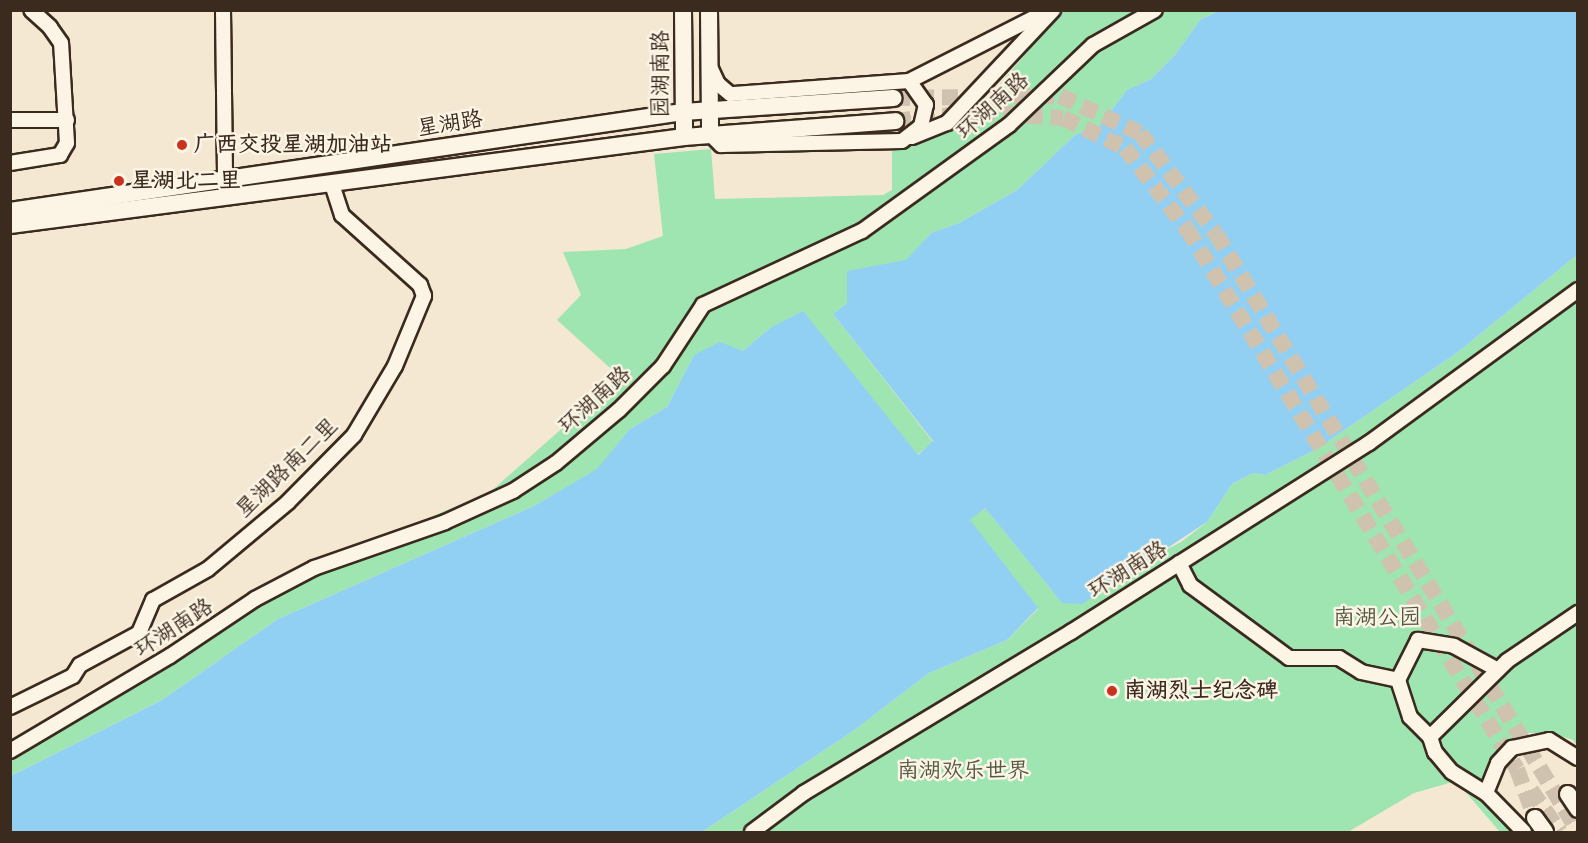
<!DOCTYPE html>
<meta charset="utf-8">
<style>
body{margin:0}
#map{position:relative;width:1588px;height:843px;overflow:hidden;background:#f4e8d2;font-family:"Comic Neue","LXGW WenKai TC",sans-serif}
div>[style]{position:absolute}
.green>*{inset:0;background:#9ee5b2}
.water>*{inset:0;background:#92d0f3}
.major-tunnel>*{height:16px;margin-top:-8px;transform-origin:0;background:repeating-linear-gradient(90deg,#cfc2ae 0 16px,transparent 0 24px)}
.roads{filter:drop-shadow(2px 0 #3b2a1e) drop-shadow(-2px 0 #3b2a1e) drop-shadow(0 2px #3b2a1e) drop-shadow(0 -2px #3b2a1e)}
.minor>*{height:14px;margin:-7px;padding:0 7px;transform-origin:7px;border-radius:7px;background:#fcf5e5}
.major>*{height:16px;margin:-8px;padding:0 8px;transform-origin:8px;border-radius:8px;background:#fcf5e5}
.dots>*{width:16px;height:16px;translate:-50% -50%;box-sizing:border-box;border:3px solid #fcf5e5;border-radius:50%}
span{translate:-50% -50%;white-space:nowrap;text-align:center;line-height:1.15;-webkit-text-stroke:5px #fcf5e5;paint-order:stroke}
.street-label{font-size:22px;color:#3b2a1e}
.poi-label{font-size:22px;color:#3b2a1e;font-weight:700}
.left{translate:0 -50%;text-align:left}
.park-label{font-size:22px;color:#545943}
.frame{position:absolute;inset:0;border:12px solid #3b2a1e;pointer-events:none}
</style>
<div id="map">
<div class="green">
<div style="clip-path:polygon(1062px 11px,1219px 11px,1201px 19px,1174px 56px,1151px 79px,1127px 90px,1100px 125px,1075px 135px,1017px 190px,959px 223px,931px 233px,906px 261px,847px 272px,847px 303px,833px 314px,933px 442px,917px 455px,770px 328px,743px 351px,694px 355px,667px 407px,630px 429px,598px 469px,534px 506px,278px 619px,162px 700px,11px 776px,10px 741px,252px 597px,320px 562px,489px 493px,620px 377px,557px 320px,581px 295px,563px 252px,626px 249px,663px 236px,654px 154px,711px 149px,715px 199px,883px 195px,892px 190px,892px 150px,967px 123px)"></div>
<div style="clip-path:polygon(1577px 255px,1577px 746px,1573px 740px,1551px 733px,1527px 733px,1500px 746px,1483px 777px,1515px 832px,1500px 832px,1456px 781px,1414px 793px,1348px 832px,702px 832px,853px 731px,929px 673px,1007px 640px,1038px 609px,969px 520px,985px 508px,1062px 603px,1181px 542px,1207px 522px,1232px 484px,1253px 473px,1265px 475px,1317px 449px,1458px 352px)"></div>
</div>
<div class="water">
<div style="clip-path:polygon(1219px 11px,1577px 11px,1577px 255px,1458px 352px,1317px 449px,1265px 475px,1253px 473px,1232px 484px,1207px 522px,1082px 604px,1062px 603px,985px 508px,970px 520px,1038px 608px,1007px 640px,929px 673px,853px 731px,702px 832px,11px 832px,11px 776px,162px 700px,278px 619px,534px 506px,597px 469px,630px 429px,667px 407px,694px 355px,720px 342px,743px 351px,770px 328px,803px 311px,918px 455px,933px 441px,833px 314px,847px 303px,847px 271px,906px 260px,931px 233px,959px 223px,1017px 190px,1075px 135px,1100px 125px,1127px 90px,1151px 79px,1174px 56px,1201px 19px)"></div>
</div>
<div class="major-tunnel">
<div style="left:894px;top:98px;width:166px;rotate:-0.7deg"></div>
<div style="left:1060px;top:96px;width:88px;rotate:24.8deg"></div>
<div style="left:1140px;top:133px;width:126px;rotate:53deg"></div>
<div style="left:1216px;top:234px;width:698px;rotate:58.77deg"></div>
<div style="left:895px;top:121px;width:84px;rotate:-6.1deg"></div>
<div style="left:979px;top:112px;width:84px;rotate:4.1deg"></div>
<div style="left:1063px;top:118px;width:69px;rotate:25.8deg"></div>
<div style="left:1125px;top:148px;width:102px;rotate:52.6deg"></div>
<div style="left:1187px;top:229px;width:633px;rotate:58.57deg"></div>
<div style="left:1517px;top:769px;width:52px;rotate:69.8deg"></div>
<div style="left:1531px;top:790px;width:51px;rotate:55.4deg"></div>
</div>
<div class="roads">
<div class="minor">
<div style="left:223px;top:10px;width:169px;rotate:89.3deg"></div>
<div style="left:909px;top:81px;width:155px;rotate:-26.9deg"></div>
<div style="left:10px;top:120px;width:57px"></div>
<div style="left:710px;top:134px;width:16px;rotate:45deg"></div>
<div style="left:721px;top:145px;width:181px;rotate:-1.3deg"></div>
<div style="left:902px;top:141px;width:24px;rotate:-38deg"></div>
<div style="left:921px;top:126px;width:22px;rotate:-77deg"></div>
<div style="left:926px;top:105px;width:29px;rotate:-125deg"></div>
<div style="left:909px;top:81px;width:179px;rotate:175.8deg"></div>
<div style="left:730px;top:94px;width:16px;rotate:-140deg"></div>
<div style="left:718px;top:84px;width:19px;rotate:-115deg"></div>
<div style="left:912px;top:137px;width:38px;rotate:-22deg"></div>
<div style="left:947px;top:123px;width:155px;rotate:-46.8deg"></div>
<div style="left:10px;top:163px;width:51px;rotate:-9.1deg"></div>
<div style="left:60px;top:155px;width:14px;rotate:-60deg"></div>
<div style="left:67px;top:143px;width:100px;rotate:-93.4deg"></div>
<div style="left:61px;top:43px;width:19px;rotate:-125deg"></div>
<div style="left:50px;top:27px;width:25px;rotate:-138deg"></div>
<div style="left:1179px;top:563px;width:25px;rotate:63deg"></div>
<div style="left:1190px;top:585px;width:123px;rotate:36.4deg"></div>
<div style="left:1289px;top:658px;width:50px"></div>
<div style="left:1339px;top:658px;width:26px;rotate:32deg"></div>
<div style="left:1361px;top:672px;width:38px;rotate:12deg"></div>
<div style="left:1398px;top:680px;width:39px;rotate:72deg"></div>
<div style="left:1410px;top:717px;width:28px;rotate:45deg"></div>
<div style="left:1430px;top:737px;width:16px;rotate:72deg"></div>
<div style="left:1435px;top:752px;width:26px;rotate:50deg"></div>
<div style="left:1452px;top:772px;width:40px;rotate:32deg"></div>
<div style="left:1398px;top:680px;width:45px;rotate:-63.4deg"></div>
<div style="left:1418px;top:640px;width:36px;rotate:9deg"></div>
<div style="left:1454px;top:646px;width:50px;rotate:28.6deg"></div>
<div style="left:10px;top:707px;width:70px;rotate:-26.2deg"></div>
<div style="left:73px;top:676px;width:13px;rotate:-58deg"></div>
<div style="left:80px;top:665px;width:67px;rotate:-28.5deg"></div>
<div style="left:139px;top:633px;width:36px;rotate:-67deg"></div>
<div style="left:153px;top:600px;width:63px;rotate:-29.4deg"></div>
<div style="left:208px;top:569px;width:104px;rotate:-39.9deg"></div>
<div style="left:288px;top:502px;width:94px;rotate:-45.4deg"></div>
<div style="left:354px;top:435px;width:80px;rotate:-59.3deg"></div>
<div style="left:395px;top:366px;width:76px;rotate:-67.5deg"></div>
<div style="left:424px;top:296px;width:12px;rotate:-110deg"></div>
<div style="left:420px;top:285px;width:105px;rotate:-138.1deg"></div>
<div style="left:342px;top:215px;width:32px;rotate:-108deg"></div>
<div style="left:1430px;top:737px;width:108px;rotate:-44.6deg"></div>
<div style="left:1507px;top:661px;width:86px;rotate:-34.1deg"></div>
<div style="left:10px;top:751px;width:186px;rotate:-30.7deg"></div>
<div style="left:170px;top:656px;width:102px;rotate:-33.8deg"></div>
<div style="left:255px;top:599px;width:67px;rotate:-27.7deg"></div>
<div style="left:314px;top:568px;width:139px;rotate:-19.3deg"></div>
<div style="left:445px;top:522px;width:75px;rotate:-24.5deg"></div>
<div style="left:513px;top:491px;width:51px;rotate:-33.1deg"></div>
<div style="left:556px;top:463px;width:82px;rotate:-40.1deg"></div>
<div style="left:619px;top:410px;width:62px;rotate:-45deg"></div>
<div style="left:663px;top:366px;width:73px;rotate:-56.7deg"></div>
<div style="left:703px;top:305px;width:175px;rotate:-25deg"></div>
<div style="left:862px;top:231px;width:181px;rotate:-35.8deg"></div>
<div style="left:1009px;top:125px;width:116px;rotate:-43.6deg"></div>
<div style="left:1093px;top:45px;width:71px;rotate:-29.4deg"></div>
<div style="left:752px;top:832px;width:65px;rotate:-36.9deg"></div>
<div style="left:804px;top:793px;width:312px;rotate:-31.1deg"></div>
<div style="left:1071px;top:632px;width:353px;rotate:-32.4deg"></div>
<div style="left:1369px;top:443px;width:259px;rotate:-36.2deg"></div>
<div style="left:1524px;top:832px;width:54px;rotate:-134.3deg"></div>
<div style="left:1486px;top:793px;width:32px;rotate:-68deg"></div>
<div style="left:1498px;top:763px;width:21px;rotate:-47deg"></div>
<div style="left:1512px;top:748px;width:38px;rotate:-12deg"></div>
<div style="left:1549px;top:740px;width:34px;rotate:32deg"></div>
</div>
<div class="major">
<div style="left:683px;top:10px;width:127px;rotate:89.5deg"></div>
<div style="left:709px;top:10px;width:124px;rotate:89.5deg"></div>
<div style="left:10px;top:211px;width:680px;rotate:-8.37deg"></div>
<div style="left:683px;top:112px;width:211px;rotate:-3.8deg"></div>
<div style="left:10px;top:225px;width:680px;rotate:-7.44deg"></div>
<div style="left:684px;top:137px;width:212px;rotate:-4.3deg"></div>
<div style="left:1568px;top:794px;width:18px;rotate:56deg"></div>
<div style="left:1535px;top:818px;width:17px;rotate:54deg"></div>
</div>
</div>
<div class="dots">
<div style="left:182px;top:145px;background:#c8321e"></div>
<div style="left:119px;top:181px;background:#c8321e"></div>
<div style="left:1112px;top:691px;background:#c8321e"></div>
</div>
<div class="street-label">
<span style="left:661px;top:74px;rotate:-90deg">园湖南路</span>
<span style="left:993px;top:106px;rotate:-42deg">环湖南路</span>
<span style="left:450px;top:124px;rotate:-9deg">星湖路</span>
<span style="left:595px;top:400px;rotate:-42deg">环湖南路</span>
<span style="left:287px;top:468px;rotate:-44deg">星湖路南二里</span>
<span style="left:1128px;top:570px;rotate:-32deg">环湖南路</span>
<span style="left:174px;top:628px;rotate:-33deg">环湖南路</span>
</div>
<div class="poi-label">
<span class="left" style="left:194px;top:145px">广西交投星湖加油站</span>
<span class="left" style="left:131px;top:181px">星湖北二里</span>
<span class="left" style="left:1124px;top:691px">南湖烈士纪念碑</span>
</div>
<div class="park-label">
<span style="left:1377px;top:618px">南湖公园</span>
<span style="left:963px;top:771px">南湖欢乐世界</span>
</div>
<div class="frame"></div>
</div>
